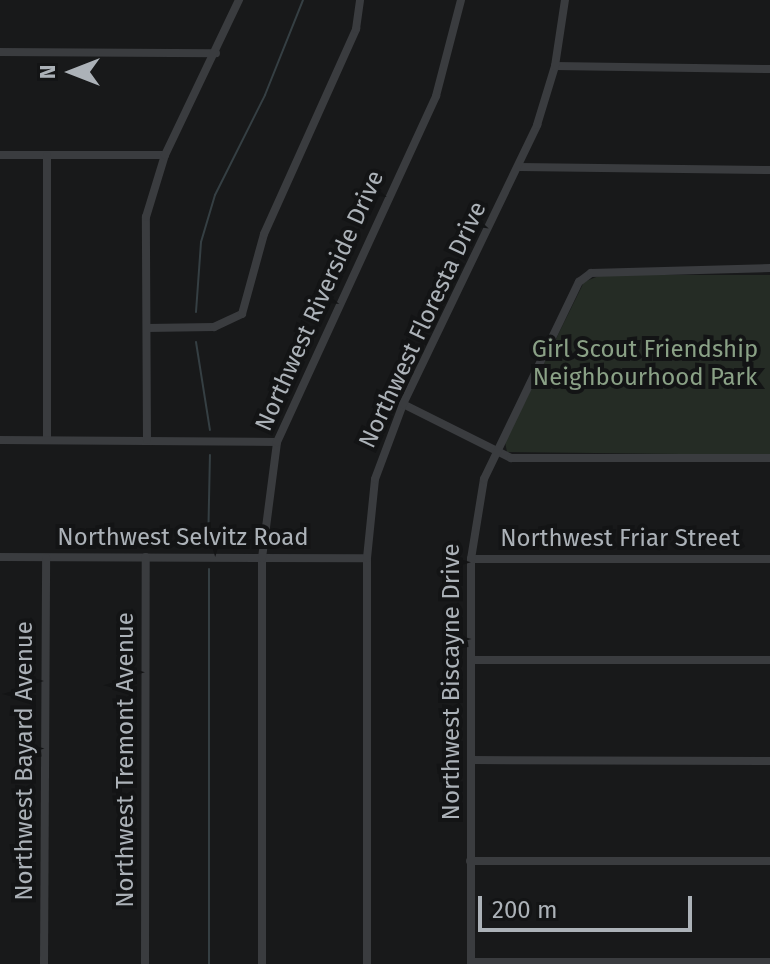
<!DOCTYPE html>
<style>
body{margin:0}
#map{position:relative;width:770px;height:964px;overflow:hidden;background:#18191a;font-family:"Fira Sans",sans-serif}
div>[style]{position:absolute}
.green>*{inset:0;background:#252c25}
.stream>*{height:2px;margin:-1px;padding:0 1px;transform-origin:1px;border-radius:1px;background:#353f43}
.minor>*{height:8px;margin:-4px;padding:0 4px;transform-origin:4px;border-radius:4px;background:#3a3c3f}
span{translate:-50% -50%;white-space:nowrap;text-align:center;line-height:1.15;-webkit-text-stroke:8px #131415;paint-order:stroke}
.street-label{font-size:24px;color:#acb2b8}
.park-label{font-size:24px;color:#8aa186}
.north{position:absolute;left:32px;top:32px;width:80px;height:80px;-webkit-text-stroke:6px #131415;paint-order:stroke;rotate:270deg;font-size:22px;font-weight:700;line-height:32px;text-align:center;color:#acb2b8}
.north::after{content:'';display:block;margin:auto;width:28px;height:36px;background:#acb2b8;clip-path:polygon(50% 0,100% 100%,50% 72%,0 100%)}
.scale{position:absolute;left:478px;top:896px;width:214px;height:36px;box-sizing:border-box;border:4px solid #acb2b8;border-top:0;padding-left:10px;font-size:24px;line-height:28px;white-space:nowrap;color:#acb2b8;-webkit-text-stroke:6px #131415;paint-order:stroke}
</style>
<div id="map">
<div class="green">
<div style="clip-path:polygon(601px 275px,770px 275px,770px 455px,507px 452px,505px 442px,584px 282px)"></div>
</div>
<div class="stream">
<div style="left:196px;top:312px;width:70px;rotate:-85.9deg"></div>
<div style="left:201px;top:242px;width:49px;rotate:-73.4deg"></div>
<div style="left:215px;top:195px;width:112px;rotate:-63.4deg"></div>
<div style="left:265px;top:95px;width:102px;rotate:-68.2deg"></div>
<div style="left:196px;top:342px;width:89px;rotate:81deg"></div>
<div style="left:208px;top:548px;width:93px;rotate:-88.8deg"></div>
<div style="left:209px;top:964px;width:395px;rotate:-90deg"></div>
</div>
<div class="minor">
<div style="left:0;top:52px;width:216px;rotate:0.3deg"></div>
<div style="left:555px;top:66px;width:215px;rotate:0.8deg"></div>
<div style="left:0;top:155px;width:165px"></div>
<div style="left:47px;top:156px;width:284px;rotate:90deg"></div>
<div style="left:519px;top:167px;width:251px;rotate:0.7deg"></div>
<div style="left:147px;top:328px;width:67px;rotate:-0.9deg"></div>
<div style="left:214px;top:327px;width:31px;rotate:-25deg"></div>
<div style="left:242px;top:314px;width:83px;rotate:-74.6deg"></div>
<div style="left:264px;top:234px;width:225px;rotate:-65.8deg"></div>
<div style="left:356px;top:29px;width:29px;rotate:-82deg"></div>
<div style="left:403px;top:404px;width:121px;rotate:26.6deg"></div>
<div style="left:511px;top:458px;width:259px"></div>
<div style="left:0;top:440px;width:277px;rotate:0.4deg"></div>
<div style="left:147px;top:440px;width:223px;rotate:-90.3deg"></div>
<div style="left:146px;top:217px;width:65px;rotate:-73deg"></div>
<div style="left:165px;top:155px;width:172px;rotate:-64.5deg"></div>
<div style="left:0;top:557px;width:367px;rotate:0.2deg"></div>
<div style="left:471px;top:559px;width:299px"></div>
<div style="left:471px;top:660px;width:299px"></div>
<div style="left:471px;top:760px;width:299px;rotate:0.2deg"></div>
<div style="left:470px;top:861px;width:300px"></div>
<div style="left:471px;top:962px;width:299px"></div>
<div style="left:44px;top:964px;width:406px;rotate:-89.7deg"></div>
<div style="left:145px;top:964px;width:407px;rotate:-89.9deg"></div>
<div style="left:262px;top:964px;width:406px;rotate:-90deg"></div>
<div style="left:262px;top:558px;width:117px;rotate:-82.6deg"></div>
<div style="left:277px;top:442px;width:381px;rotate:-65.3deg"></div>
<div style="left:436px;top:96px;width:99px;rotate:-75.4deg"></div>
<div style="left:367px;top:964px;width:406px;rotate:-90deg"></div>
<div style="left:367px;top:558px;width:79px;rotate:-84.2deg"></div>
<div style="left:375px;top:479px;width:80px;rotate:-69.5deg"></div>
<div style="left:403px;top:404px;width:310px;rotate:-64.3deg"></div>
<div style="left:537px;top:125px;width:62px;rotate:-73deg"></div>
<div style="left:555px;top:66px;width:67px;rotate:-81.4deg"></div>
<div style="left:471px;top:964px;width:405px;rotate:-90deg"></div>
<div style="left:471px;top:559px;width:81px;rotate:-80.8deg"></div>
<div style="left:484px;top:479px;width:219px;rotate:-64.3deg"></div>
<div style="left:579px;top:282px;width:15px;rotate:-37deg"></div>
<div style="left:591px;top:273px;width:179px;rotate:-1.6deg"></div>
</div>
<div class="street-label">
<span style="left:320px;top:301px;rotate:-66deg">Northwest Riverside Drive</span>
<span style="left:423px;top:325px;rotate:-65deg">Northwest Floresta Drive</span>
<span style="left:183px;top:538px">Northwest Selvitz Road</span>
<span style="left:620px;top:539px">Northwest Friar Street</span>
<span style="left:452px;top:682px;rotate:-90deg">Northwest Biscayne Drive</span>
<span style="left:126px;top:760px;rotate:-90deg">Northwest Tremont Avenue</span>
<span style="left:25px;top:761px;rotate:-90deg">Northwest Bayard Avenue</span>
</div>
<div class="park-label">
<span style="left:645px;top:364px">Girl Scout Friendship<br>Neighbourhood Park</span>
</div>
<div class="north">N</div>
<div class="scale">200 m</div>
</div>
